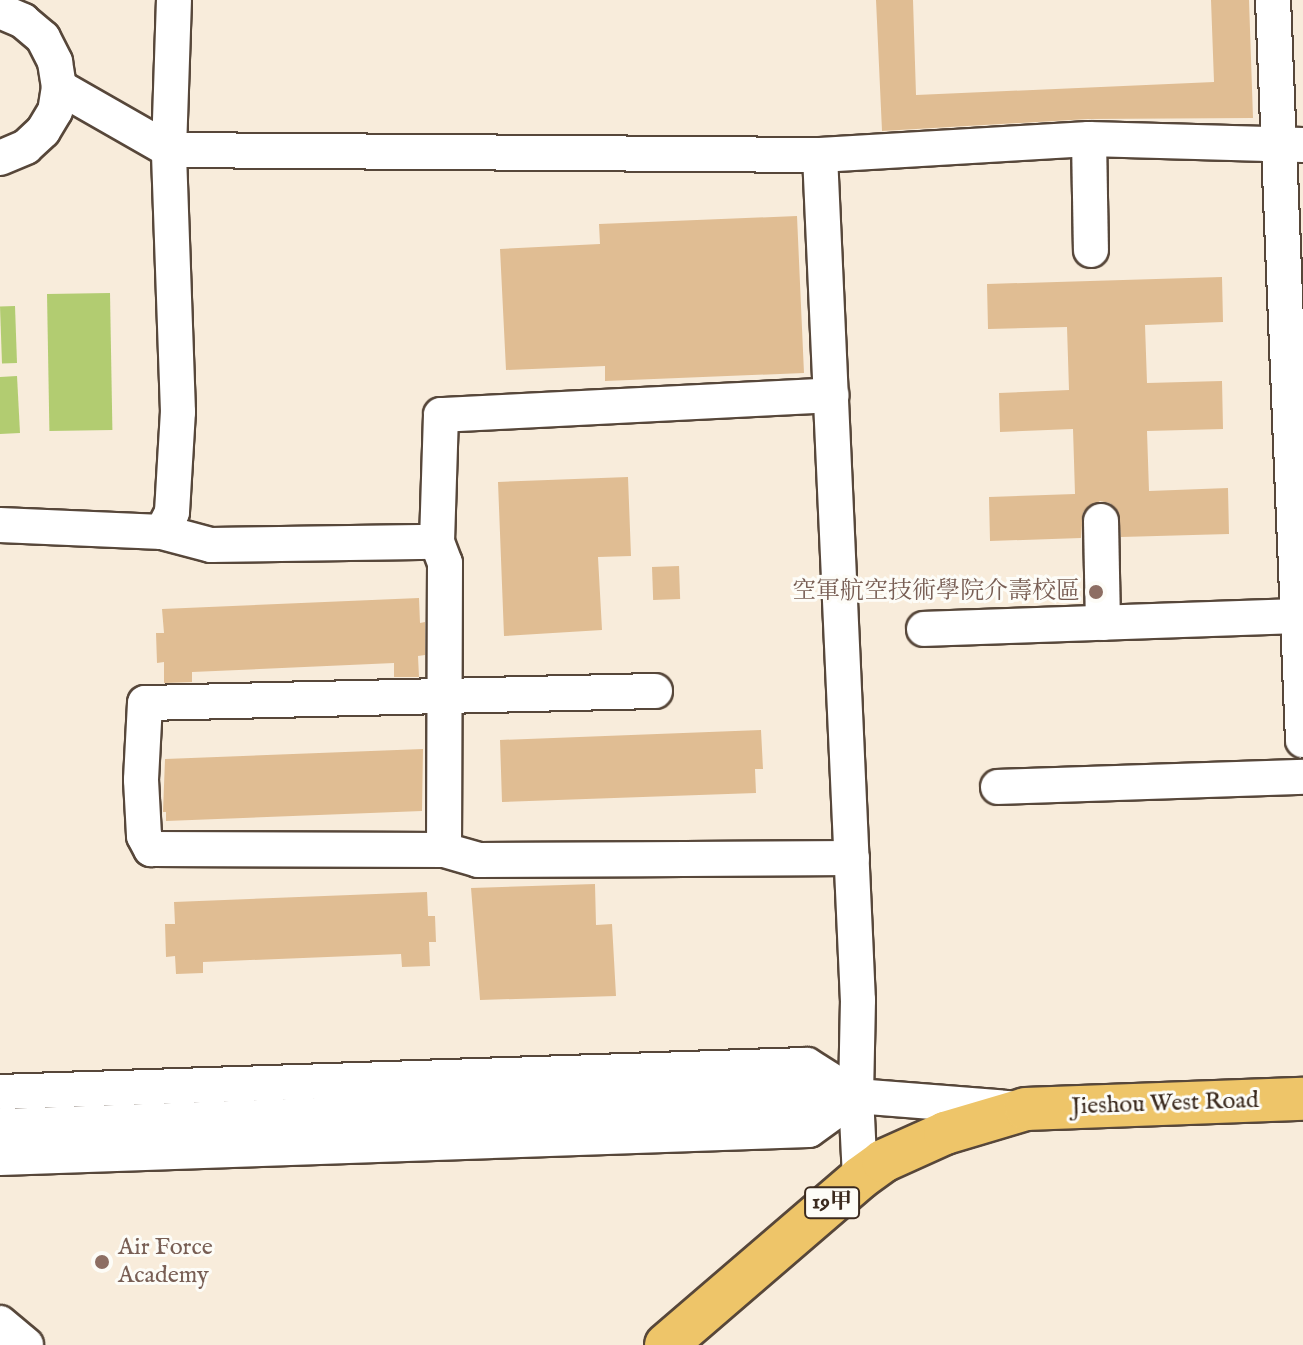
<!DOCTYPE html>
<meta charset="utf-8">
<style>
body{margin:0}
#map{position:relative;width:1303px;height:1345px;overflow:hidden;background:#f8ecdb;font-family:"IM FELL English","Noto Serif TC",serif}
div>[style]{position:absolute}
.green>*{inset:0;background:#b2cc71;transform-origin:0 0}
.building>*{inset:0;background:#e0bd93;transform-origin:0 0}
.roads{filter:drop-shadow(2px 0 #57473a) drop-shadow(-2px 0 #57473a) drop-shadow(0 2px #57473a) drop-shadow(0 -2px #57473a)}
.minor>*{height:34px;margin:-17px;padding:0 17px;transform-origin:17px;border-radius:17px;background:#fff}
.major>*{height:42px;margin:-21px;padding:0 21px;transform-origin:21px;border-radius:21px;background:#eec569}
.dots>*{width:22px;height:22px;translate:-50% -50%;box-sizing:border-box;border:4px solid #fdfcf7;border-radius:50%}
span{translate:-50% -50%;white-space:nowrap;text-align:center;line-height:1.15;-webkit-text-stroke:6px #fdfcf7;paint-order:stroke}
.shield-label span{padding:2px 6px;background:#fdfcf7;border:2px solid;border-radius:6px;-webkit-text-stroke-width:0}
.shield-label{font-size:22px;color:#3b2a1e;font-weight:700}
.education-label{font-size:24px;color:#785e54}
.right{translate:-100% -50%;text-align:right}
.left{translate:0 -50%;text-align:left}
.street-label{font-size:24px;color:#3b2a1e}
</style>
<div id="map">
<div class="green">
<div style="left:110px;top:293px;width:137px;height:63px;rotate:89deg"></div>
<div style="left:15px;top:306px;width:57px;height:15px;rotate:88deg"></div>
<div style="clip-path:polygon(17px 376px,20px 433px,0 434px,0 377px)"></div>
</div>
<div class="building">
<div style="clip-path:polygon(876px 0,913px 0,916px 95px,1214px 82px,1211px 0,1249px 0,1253px 118px,1088px 119px,882px 131px)"></div>
<div style="clip-path:polygon(797px 216px,804px 373px,605px 381px,605px 366px,506px 370px,500px 249px,600px 244px,599px 224px)"></div>
<div style="clip-path:polygon(1222px 277px,1223px 322px,1145px 325px,1147px 383px,1222px 381px,1223px 429px,1147px 431px,1149px 491px,1228px 488px,1229px 534px,1121px 537px,1118px 511px,1110px 503px,1100px 501px,1083px 512px,1081px 538px,990px 541px,989px 497px,1075px 494px,1073px 429px,1000px 432px,999px 393px,1069px 390px,1067px 327px,988px 329px,987px 284px)"></div>
<div style="clip-path:polygon(628px 477px,631px 556px,598px 557px,602px 630px,504px 636px,498px 482px)"></div>
<div style="left:679px;top:566px;width:33px;height:27px;rotate:88deg"></div>
<div style="clip-path:polygon(419px 598px,420px 623px,425px 622px,425px 655px,418px 656px,419px 677px,394px 677px,394px 663px,192px 672px,192px 682px,164px 683px,164px 662px,157px 663px,156px 633px,164px 633px,162px 609px)"></div>
<div style="clip-path:polygon(761px 730px,763px 769px,755px 769px,756px 793px,502px 802px,500px 740px)"></div>
<div style="clip-path:polygon(423px 749px,422px 811px,166px 821px,166px 812px,163px 812px,165px 759px)"></div>
<div style="clip-path:polygon(595px 884px,596px 925px,612px 924px,616px 996px,480px 1000px,471px 888px)"></div>
<div style="clip-path:polygon(427px 892px,428px 916px,435px 916px,436px 942px,429px 942px,430px 966px,402px 967px,401px 954px,203px 962px,203px 973px,176px 974px,175px 956px,166px 957px,165px 924px,175px 924px,174px 902px)"></div>
</div>
<div class="roads">
<div class="minor">
<div style="left:1273px;top:0;width:741px;rotate:87.68deg"></div>
<div style="left:0;top:11px;width:25px;rotate:23deg"></div>
<div style="left:23px;top:21px;width:26px;rotate:40deg"></div>
<div style="left:43px;top:38px;width:27px;rotate:63deg"></div>
<div style="left:55px;top:62px;width:25px;rotate:81deg"></div>
<div style="left:59px;top:87px;width:24px;rotate:99deg"></div>
<div style="left:55px;top:111px;width:23px;rotate:121deg"></div>
<div style="left:43px;top:131px;width:23px;rotate:137deg"></div>
<div style="left:26px;top:147px;width:28px;rotate:157deg"></div>
<div style="left:59px;top:87px;width:127px;rotate:29.8deg"></div>
<div style="left:169px;top:150px;width:651px;rotate:0.44deg"></div>
<div style="left:820px;top:155px;width:846px;rotate:87.43deg"></div>
<div style="left:858px;top:1000px;width:96px;rotate:91.2deg"></div>
<div style="left:856px;top:1096px;width:82px;rotate:87.2deg"></div>
<div style="left:1089px;top:139px;width:111px;rotate:89deg"></div>
<div style="left:820px;top:155px;width:269px;rotate:-3.4deg"></div>
<div style="left:1089px;top:139px;width:214px;rotate:1.6deg"></div>
<div style="left:1101px;top:521px;width:102px;rotate:88.9deg"></div>
<div style="left:0;top:525px;width:162px;rotate:2.5deg"></div>
<div style="left:162px;top:532px;width:51px;rotate:14.9deg"></div>
<div style="left:211px;top:545px;width:226px;rotate:-0.8deg"></div>
<div style="left:162px;top:532px;width:22px;rotate:-63deg"></div>
<div style="left:172px;top:512px;width:100px;rotate:-86.6deg"></div>
<div style="left:178px;top:412px;width:262px;rotate:-92deg"></div>
<div style="left:169px;top:150px;width:150px;rotate:-88.1deg"></div>
<div style="left:924px;top:629px;width:379px;rotate:-2deg"></div>
<div style="left:655px;top:691px;width:510px;rotate:178.65deg"></div>
<div style="left:145px;top:703px;width:77px;rotate:93deg"></div>
<div style="left:141px;top:780px;width:56px;rotate:86.9deg"></div>
<div style="left:144px;top:836px;width:15px;rotate:62deg"></div>
<div style="left:151px;top:849px;width:293px;rotate:0.2deg"></div>
<div style="left:444px;top:850px;width:35px;rotate:16deg"></div>
<div style="left:478px;top:860px;width:374px;rotate:-0.3deg"></div>
<div style="left:998px;top:787px;width:305px;rotate:-1.9deg"></div>
<div style="left:444px;top:850px;width:287px;rotate:-89.8deg"></div>
<div style="left:445px;top:563px;width:22px;rotate:-111deg"></div>
<div style="left:437px;top:542px;width:127px;rotate:-88.2deg"></div>
<div style="left:441px;top:415px;width:391px;rotate:-2.9deg"></div>
<div style="left:0;top:1092px;width:807px;rotate:-1.92deg"></div>
<div style="left:807px;top:1065px;width:58px;rotate:32.3deg"></div>
<div style="left:0;top:1126px;width:857px;rotate:-2.01deg"></div>
<div style="left:856px;top:1096px;width:154px;rotate:4.5deg"></div>
<div style="left:0;top:1158px;width:809px;rotate:-1.98deg"></div>
<div style="left:809px;top:1130px;width:58px;rotate:-35.9deg"></div>
<div style="left:0;top:1323px;width:34px;rotate:40deg"></div>
</div>
<div class="major">
<div style="left:666px;top:1345px;width:256px;rotate:-40.7deg"></div>
<div style="left:860px;top:1178px;width:29px;rotate:-36deg"></div>
<div style="left:883px;top:1161px;width:68px;rotate:-24.3deg"></div>
<div style="left:945px;top:1133px;width:84px;rotate:-16.5deg"></div>
<div style="left:1026px;top:1109px;width:277px;rotate:-2.1deg"></div>
</div>
</div>
<div class="dots">
<div style="left:1096px;top:592px;background:#8d6e63"></div>
<div style="left:102px;top:1262px;background:#8d6e63"></div>
</div>
<div class="shield-label">
<span style="left:832px;top:1203px">19甲</span>
</div>
<div class="education-label">
<span class="right" style="left:1080px;top:592px">空軍航空技術學院介壽校區</span>
<span class="left" style="left:118px;top:1262px">Air Force<br>Academy</span>
</div>
<div class="street-label">
<span style="left:1165px;top:1104px;rotate:-2deg">Jieshou West Road</span>
</div>
</div>
